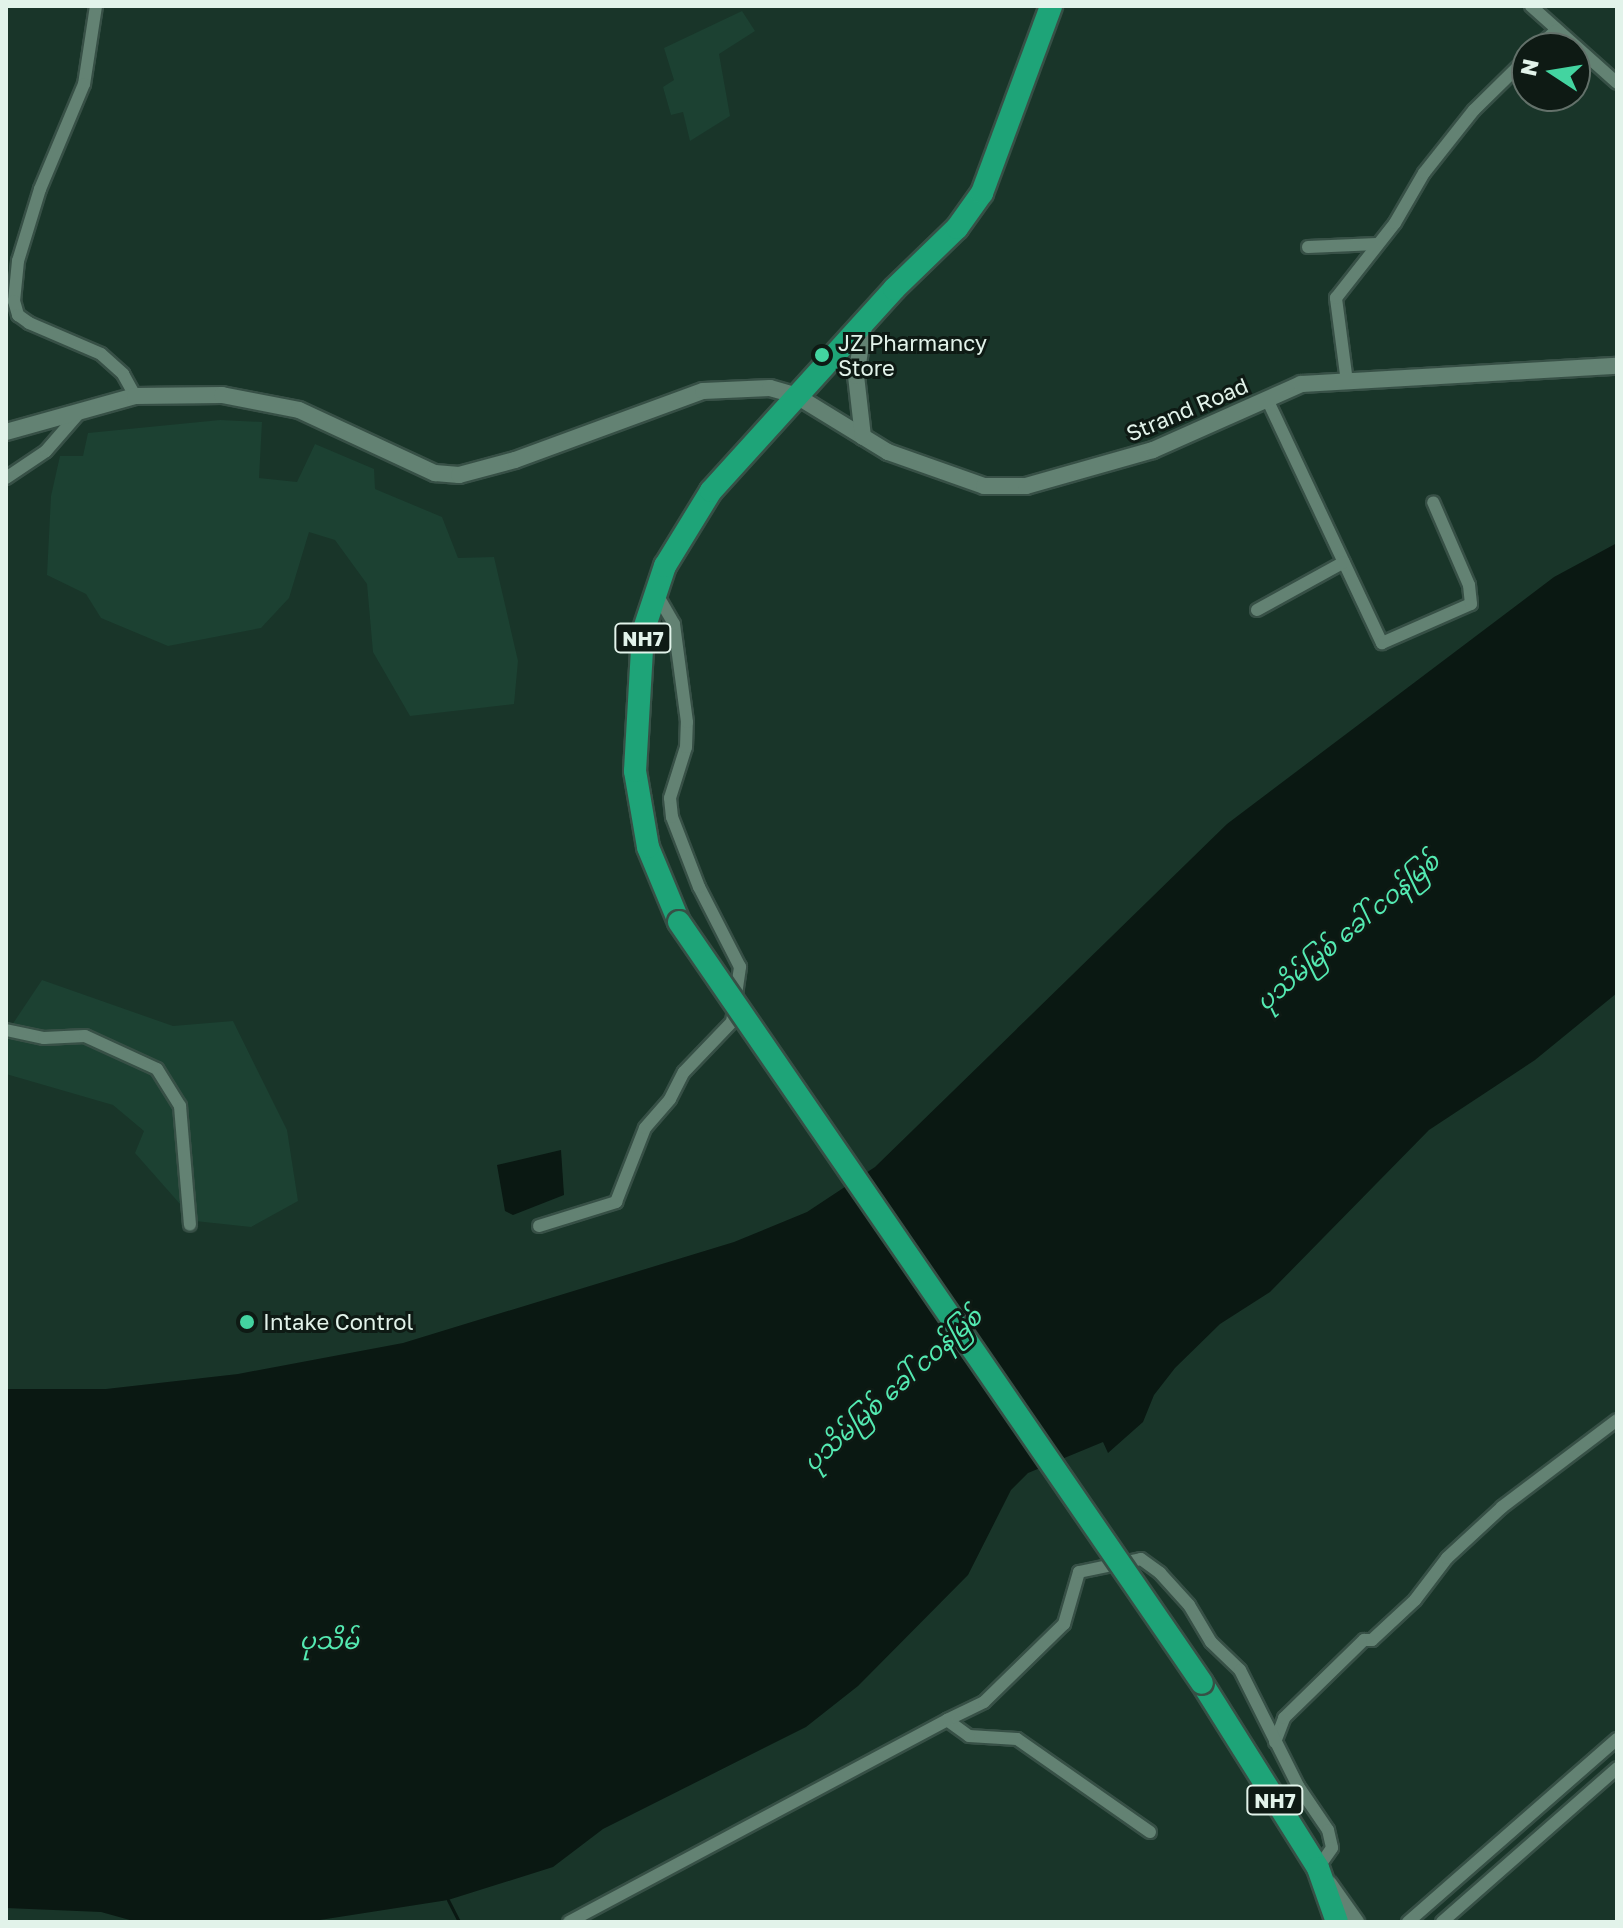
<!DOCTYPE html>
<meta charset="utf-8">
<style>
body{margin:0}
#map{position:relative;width:1623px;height:1928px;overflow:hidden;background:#193529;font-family:"Golos Text","Noto Sans Myanmar",sans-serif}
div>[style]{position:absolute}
.built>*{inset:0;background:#1c4132}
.water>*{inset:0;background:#0a1812}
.stream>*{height:3px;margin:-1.5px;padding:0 1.5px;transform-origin:1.5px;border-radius:1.5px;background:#0a1812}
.roads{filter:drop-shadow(2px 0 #375046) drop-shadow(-2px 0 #375046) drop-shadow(0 2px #375046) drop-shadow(0 -2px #375046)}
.street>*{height:12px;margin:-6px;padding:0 6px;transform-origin:6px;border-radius:6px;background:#638273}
.secondary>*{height:16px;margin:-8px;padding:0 8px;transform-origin:8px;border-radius:8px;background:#638273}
.highway>*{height:22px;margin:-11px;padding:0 11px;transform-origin:11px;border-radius:11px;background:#1ea478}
.bridges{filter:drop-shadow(2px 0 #375046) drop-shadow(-2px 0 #375046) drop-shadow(0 2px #375046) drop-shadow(0 -2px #375046)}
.highway-bridge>*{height:22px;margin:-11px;padding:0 11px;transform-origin:11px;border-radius:11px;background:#1ea478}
.dots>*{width:22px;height:22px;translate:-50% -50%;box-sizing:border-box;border:4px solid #0e1a14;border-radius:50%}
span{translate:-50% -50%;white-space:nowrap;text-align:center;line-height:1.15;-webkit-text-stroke:6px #0e1a14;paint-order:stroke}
.shield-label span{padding:2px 6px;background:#0e1a14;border:2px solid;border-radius:6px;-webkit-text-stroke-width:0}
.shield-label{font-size:20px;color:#e2f3ea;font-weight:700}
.poi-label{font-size:22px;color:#e2f3ea}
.left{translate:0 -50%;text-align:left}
.street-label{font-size:22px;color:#e2f3ea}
.water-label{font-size:24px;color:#54eab2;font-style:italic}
.frame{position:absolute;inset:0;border:8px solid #e2f3ea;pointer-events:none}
.north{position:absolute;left:1511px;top:32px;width:80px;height:80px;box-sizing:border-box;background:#0e1a14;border:2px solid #63716a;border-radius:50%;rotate:282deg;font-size:22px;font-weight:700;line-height:32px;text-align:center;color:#e2f3ea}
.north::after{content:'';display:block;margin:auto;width:28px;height:36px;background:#43d4a0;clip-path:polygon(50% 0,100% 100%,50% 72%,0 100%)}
</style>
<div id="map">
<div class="built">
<div style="clip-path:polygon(742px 11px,755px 31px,719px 54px,730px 116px,690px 141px,683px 112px,671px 115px,663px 87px,674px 80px,664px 48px)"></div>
<div style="clip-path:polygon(220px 420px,262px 422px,259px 478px,297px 482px,315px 444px,374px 469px,375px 489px,442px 517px,458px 558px,494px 557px,518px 661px,514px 704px,410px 716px,373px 652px,367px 584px,335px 540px,309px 532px,289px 598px,261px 628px,168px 646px,101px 618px,86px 594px,47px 575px,51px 496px,60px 456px,83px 456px,88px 433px)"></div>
<div style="clip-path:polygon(42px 980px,173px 1026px,233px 1021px,287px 1130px,298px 1201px,251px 1227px,195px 1221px,135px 1153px,144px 1131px,113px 1105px,6px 1074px,6px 1022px,12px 1025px)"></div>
</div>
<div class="water">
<div style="clip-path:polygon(1617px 543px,1617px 993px,1535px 1060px,1429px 1130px,1270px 1292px,1220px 1324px,1175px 1368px,1154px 1395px,1143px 1422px,1108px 1453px,1103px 1442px,1028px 1473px,1011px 1490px,968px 1575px,858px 1686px,806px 1727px,603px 1829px,553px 1867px,448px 1900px,307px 1922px,137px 1922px,101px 1912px,6px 1908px,6px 1389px,106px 1389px,238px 1374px,403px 1343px,734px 1242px,807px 1212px,875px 1167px,1227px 824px,1554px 577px)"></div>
<div style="clip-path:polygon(561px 1150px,564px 1195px,513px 1215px,505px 1211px,497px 1165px)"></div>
</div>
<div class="stream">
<div style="left:448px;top:1900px;width:25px;rotate:63deg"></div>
</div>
<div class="roads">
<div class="street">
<div style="left:96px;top:6px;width:79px;rotate:98.7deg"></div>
<div style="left:84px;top:84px;width:114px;rotate:112.7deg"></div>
<div style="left:40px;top:189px;width:75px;rotate:107deg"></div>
<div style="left:18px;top:261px;width:40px;rotate:95.7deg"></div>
<div style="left:14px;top:301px;width:15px;rotate:74deg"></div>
<div style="left:18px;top:315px;width:14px;rotate:36deg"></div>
<div style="left:29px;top:323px;width:78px;rotate:23.3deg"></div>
<div style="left:101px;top:354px;width:30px;rotate:42deg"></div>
<div style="left:123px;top:374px;width:25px;rotate:61deg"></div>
<div style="left:1531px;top:6px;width:115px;rotate:41.8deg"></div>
<div style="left:1537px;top:48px;width:26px;rotate:-43deg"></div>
<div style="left:1308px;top:247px;width:69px;rotate:-2.5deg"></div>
<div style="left:1347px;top:382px;width:85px;rotate:-97.5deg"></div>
<div style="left:1336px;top:298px;width:95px;rotate:-51.8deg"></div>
<div style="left:1395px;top:223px;width:58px;rotate:-59.9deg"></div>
<div style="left:1424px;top:173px;width:80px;rotate:-51.6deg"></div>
<div style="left:1474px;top:110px;width:74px;rotate:-44.5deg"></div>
<div style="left:1267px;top:399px;width:270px;rotate:64.8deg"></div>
<div style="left:1382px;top:643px;width:97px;rotate:-23.7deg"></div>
<div style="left:1471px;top:604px;width:19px;rotate:-96deg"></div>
<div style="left:1469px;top:585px;width:90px;rotate:-113.4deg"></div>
<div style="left:6px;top:478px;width:48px;rotate:-34deg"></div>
<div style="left:46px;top:451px;width:50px;rotate:-49deg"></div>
<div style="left:1257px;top:610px;width:99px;rotate:-28.9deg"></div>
<div style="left:6px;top:1030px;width:39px;rotate:12deg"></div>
<div style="left:44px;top:1038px;width:41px;rotate:-2.8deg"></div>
<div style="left:85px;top:1036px;width:79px;rotate:24.6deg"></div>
<div style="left:157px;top:1069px;width:44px;rotate:58.1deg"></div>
<div style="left:180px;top:1106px;width:119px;rotate:85.2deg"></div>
<div style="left:539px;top:1226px;width:81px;rotate:-17.3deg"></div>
<div style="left:616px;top:1202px;width:79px;rotate:-68.6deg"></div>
<div style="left:645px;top:1128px;width:38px;rotate:-49deg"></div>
<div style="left:670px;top:1099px;width:30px;rotate:-63deg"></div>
<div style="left:684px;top:1072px;width:69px;rotate:-46.2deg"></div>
<div style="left:732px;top:1022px;width:56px;rotate:-81.7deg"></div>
<div style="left:740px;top:967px;width:90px;rotate:-117.1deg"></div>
<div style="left:699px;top:887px;width:75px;rotate:-111.1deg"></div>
<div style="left:672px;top:817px;width:19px;rotate:-96deg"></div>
<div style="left:670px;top:798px;width:53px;rotate:-72.6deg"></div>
<div style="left:686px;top:747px;width:25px;rotate:-88deg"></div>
<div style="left:687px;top:722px;width:99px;rotate:-97.6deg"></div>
<div style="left:674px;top:624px;width:36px;rotate:-120deg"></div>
<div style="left:1275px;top:1742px;width:26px;rotate:-69deg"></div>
<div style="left:1284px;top:1718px;width:112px;rotate:-44.3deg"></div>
<div style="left:1364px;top:1640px;width:8px"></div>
<div style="left:1372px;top:1640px;width:59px;rotate:-42.9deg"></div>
<div style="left:1415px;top:1600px;width:53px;rotate:-52.7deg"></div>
<div style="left:1447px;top:1558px;width:75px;rotate:-42.8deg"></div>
<div style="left:1502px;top:1507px;width:144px;rotate:-37.1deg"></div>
<div style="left:1150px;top:1832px;width:162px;rotate:-145deg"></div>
<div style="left:1017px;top:1739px;width:48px;rotate:-176.4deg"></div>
<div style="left:969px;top:1736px;width:27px;rotate:-144deg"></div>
<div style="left:947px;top:1720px;width:41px;rotate:-25.9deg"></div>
<div style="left:984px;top:1702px;width:112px;rotate:-44.3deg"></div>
<div style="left:1064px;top:1624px;width:54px;rotate:-73.9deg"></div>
<div style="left:1079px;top:1572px;width:63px;rotate:-11.8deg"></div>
<div style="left:1141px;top:1559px;width:24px;rotate:36deg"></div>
<div style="left:1160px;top:1573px;width:43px;rotate:47.8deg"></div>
<div style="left:1189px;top:1605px;width:43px;rotate:59.3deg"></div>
<div style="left:1211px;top:1642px;width:40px;rotate:44deg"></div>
<div style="left:1240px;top:1670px;width:130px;rotate:63.4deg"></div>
<div style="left:1298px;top:1786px;width:53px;rotate:55.7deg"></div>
<div style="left:1328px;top:1830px;width:18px;rotate:77deg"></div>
<div style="left:1332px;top:1848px;width:24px;rotate:125deg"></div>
<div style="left:569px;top:1922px;width:429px;rotate:-28.1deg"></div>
<div style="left:1408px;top:1922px;width:278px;rotate:-41.2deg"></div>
<div style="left:1442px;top:1922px;width:233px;rotate:-41.3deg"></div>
</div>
<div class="secondary">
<div style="left:6px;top:432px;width:134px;rotate:-15.6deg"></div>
<div style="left:135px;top:396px;width:87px;rotate:-0.7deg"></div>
<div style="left:222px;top:395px;width:78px;rotate:11deg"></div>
<div style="left:299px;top:410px;width:150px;rotate:24.9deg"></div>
<div style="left:435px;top:473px;width:24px;rotate:5deg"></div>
<div style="left:459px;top:475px;width:58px;rotate:-15deg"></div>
<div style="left:515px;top:460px;width:200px;rotate:-20.2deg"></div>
<div style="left:703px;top:391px;width:67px;rotate:-2.6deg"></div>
<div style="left:770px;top:388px;width:26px;rotate:16deg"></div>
<div style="left:795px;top:395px;width:109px;rotate:31.5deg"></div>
<div style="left:888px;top:452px;width:102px;rotate:19.5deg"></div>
<div style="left:984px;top:486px;width:42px"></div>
<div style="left:1026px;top:486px;width:132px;rotate:-15.8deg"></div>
<div style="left:1153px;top:450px;width:162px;rotate:-24deg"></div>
<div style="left:1301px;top:384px;width:317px;rotate:-3.3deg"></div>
<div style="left:863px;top:437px;width:61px;rotate:-96.5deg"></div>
<div style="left:856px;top:376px;width:57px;rotate:-80.9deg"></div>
<div style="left:1329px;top:1884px;width:47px;rotate:54.6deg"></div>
</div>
<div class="highway">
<div style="left:679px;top:922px;width:81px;rotate:-112.5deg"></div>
<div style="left:648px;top:847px;width:77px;rotate:-99.7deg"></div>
<div style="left:635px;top:771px;width:139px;rotate:-86.7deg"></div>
<div style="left:643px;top:632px;width:70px;rotate:-71.6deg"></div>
<div style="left:665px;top:566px;width:88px;rotate:-58.5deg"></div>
<div style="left:711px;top:491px;width:273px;rotate:-47.8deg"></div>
<div style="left:894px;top:289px;width:88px;rotate:-44.1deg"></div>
<div style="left:957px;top:228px;width:43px;rotate:-54.5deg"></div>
<div style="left:982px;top:193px;width:199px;rotate:-69.7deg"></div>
<div style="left:1202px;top:1683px;width:218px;rotate:57.9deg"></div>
<div style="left:1318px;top:1868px;width:57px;rotate:70.6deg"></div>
</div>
</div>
<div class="bridges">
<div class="highway-bridge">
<div style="left:679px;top:922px;width:923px;rotate:55.5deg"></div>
</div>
</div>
<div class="dots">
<div style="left:822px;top:355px;background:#43d4a0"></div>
<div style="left:247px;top:1322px;background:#43d4a0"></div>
</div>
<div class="shield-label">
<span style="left:643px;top:638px">NH7</span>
<span style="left:1275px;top:1800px">NH7</span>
</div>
<div class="poi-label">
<span class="left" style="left:838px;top:355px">JZ Pharmancy<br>Store</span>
<span class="left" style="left:263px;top:1322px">Intake Control</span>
</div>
<div class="street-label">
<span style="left:1187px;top:409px;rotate:-23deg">Strand Road</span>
</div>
<div class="water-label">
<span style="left:1347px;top:931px;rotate:-40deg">ပုသိမ်မြစ် ခေါ် ငဝန်မြစ်</span>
<span style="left:892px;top:1389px;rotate:-42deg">ပုသိမ်မြစ် ခေါ် ငဝန်မြစ်</span>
<span style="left:329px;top:1640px">ပုသိမ်</span>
</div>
<div class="frame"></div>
<div class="north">N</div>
</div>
